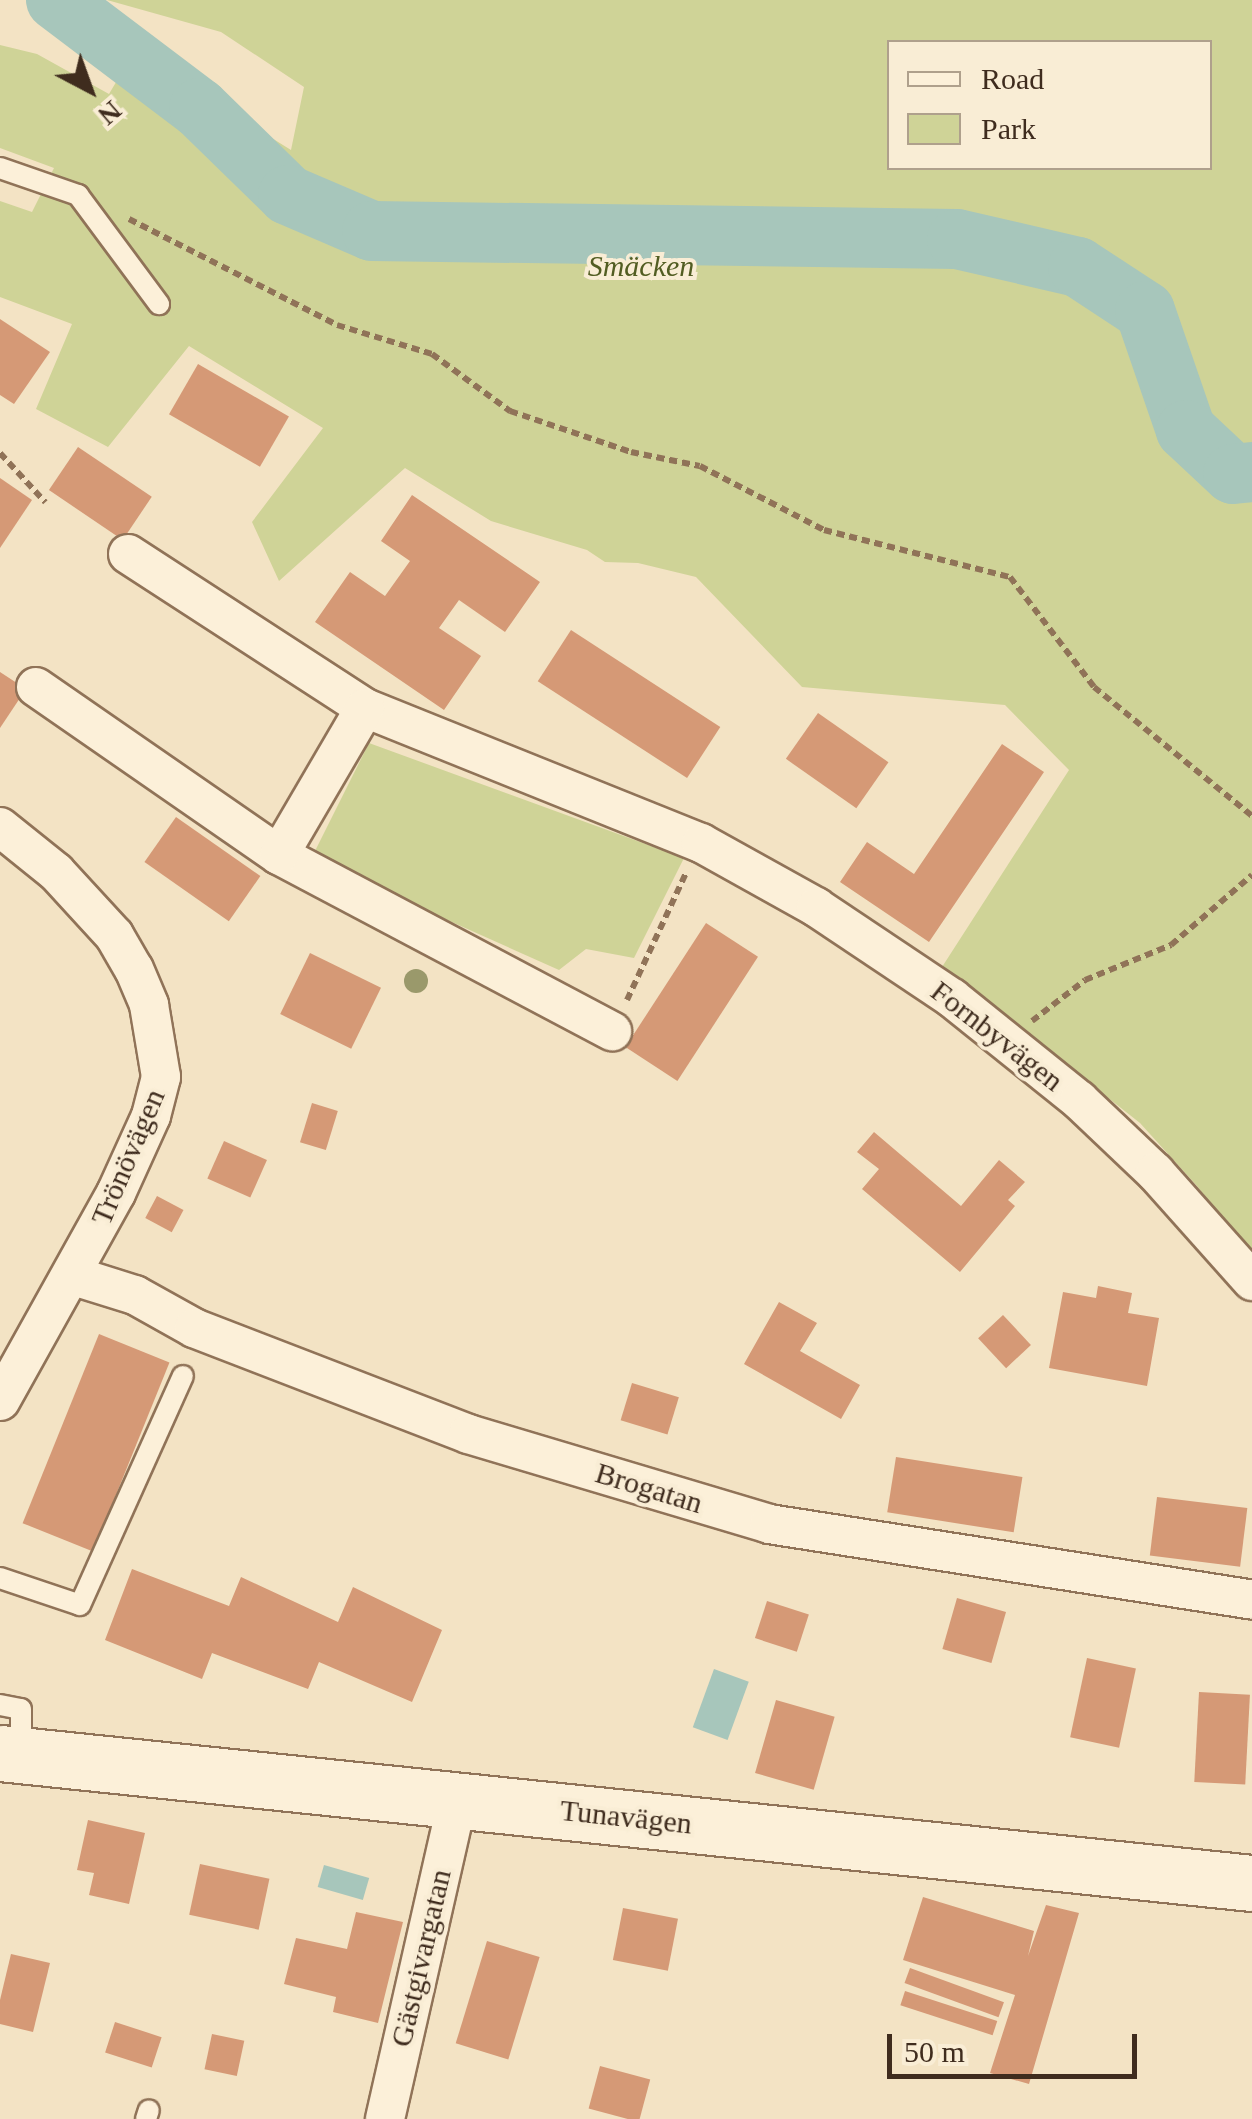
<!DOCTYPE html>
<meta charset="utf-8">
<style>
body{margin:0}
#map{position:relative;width:1252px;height:2119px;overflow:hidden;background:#f3e3c4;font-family:"Times New Roman",serif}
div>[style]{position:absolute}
.green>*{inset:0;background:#cfd397}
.water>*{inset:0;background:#a7c6bb;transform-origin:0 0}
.river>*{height:60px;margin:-30px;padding:0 30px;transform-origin:30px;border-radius:30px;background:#a7c6bb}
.building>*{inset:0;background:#d59976;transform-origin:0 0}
.path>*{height:6px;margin-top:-3px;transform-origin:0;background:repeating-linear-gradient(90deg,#907358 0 8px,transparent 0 13px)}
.roads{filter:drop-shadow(2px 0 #907358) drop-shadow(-2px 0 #907358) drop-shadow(0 2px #907358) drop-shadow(0 -2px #907358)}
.lane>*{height:20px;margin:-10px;padding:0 10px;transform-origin:10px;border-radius:10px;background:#fcf0d9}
.street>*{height:38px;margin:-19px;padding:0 19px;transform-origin:19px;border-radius:19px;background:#fcf0d9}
.secondary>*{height:55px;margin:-27.5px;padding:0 27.5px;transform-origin:27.5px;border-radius:27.5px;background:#fcf0d9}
.trees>*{width:24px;height:24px;margin:-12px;border-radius:50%;background:#9a996b}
span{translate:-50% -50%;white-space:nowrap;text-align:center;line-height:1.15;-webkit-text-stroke:8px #f9edd5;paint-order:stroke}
.park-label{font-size:30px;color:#525d22;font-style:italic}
.street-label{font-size:30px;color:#3f2c1e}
.legend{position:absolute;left:887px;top:40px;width:325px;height:130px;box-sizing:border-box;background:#f9edd5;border:2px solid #afa08c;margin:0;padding:12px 18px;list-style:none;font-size:30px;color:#3f2c1e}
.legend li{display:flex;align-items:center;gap:20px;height:50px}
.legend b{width:50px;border:2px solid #afa08c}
.north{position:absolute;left:40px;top:40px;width:100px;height:100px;-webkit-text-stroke:8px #f9edd5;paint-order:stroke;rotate:139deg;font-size:28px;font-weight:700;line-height:40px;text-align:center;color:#3f2c1e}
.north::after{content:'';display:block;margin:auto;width:35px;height:45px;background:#3f2c1e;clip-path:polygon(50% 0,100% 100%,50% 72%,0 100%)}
.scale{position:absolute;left:887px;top:2034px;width:250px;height:45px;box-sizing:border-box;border:5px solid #3f2c1e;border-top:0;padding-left:12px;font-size:30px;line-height:35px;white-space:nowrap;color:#3f2c1e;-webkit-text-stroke:8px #f9edd5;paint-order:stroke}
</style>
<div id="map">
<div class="green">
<div style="clip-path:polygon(evenodd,107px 0,1252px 0,1252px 1256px,1197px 1186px,1140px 1123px,942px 967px,1069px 770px,1005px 705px,802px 687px,696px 577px,638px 563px,605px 562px,587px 550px,491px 521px,405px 468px,279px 581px,252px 522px,323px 428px,189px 346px,108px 447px,36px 409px,72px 324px,0 297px,0 201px,32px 212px,54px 168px,0 148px,0 45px,37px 54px,109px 94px,134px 52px,291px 150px,304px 87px,221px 32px,107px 0,890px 42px,1210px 42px,1210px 168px,890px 168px,890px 42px)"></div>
<div style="clip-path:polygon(369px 743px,684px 858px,634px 958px,586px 949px,559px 970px,311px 859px)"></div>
</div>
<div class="water">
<div style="left:714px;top:1669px;width:37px;height:62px;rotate:20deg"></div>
<div style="left:324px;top:1865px;width:47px;height:23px;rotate:16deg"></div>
</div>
<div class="river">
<div style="left:56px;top:0;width:179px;rotate:37.1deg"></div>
<div style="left:199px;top:108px;width:124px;rotate:44.3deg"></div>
<div style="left:288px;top:195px;width:91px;rotate:23.2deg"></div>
<div style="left:372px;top:231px;width:585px;rotate:0.78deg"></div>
<div style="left:957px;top:239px;width:124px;rotate:13deg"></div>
<div style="left:1078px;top:267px;width:80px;rotate:33.3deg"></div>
<div style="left:1145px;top:311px;width:126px;rotate:71deg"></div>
<div style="left:1186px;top:430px;width:64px;rotate:43.1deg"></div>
<div style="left:1233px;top:474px;width:19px;rotate:-6deg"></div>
</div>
<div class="building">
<div style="clip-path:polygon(0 319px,50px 352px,14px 404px,0 395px)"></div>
<div style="left:198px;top:364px;width:105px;height:58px;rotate:30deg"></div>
<div style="left:78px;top:447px;width:89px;height:52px;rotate:34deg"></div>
<div style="clip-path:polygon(0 478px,32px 500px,0 548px)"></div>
<div style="clip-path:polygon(412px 495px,540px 582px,505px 632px,459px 600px,439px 628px,481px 656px,444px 710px,315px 622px,350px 572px,385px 596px,410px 561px,381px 541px)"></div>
<div style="left:571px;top:630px;width:178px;height:61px;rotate:33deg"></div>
<div style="clip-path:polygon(0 672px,26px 689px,0 728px)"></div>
<div style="left:818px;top:713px;width:86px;height:56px;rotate:35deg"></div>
<div style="clip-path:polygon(1002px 744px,1044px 772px,929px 942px,840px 882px,867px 842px,914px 874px)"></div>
<div style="left:176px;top:817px;width:103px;height:55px;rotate:35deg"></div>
<div style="left:706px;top:923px;width:62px;height:148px;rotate:33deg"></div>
<div style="left:310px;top:953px;width:79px;height:68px;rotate:26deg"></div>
<div style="left:312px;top:1103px;width:27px;height:41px;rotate:17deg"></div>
<div style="clip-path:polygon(874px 1132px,961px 1206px,999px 1160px,1025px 1182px,1008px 1200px,1015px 1206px,960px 1272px,862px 1189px,879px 1169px,857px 1152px)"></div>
<div style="left:224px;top:1141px;width:47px;height:41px;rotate:24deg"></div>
<div style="left:157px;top:1196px;width:30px;height:25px;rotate:28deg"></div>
<div style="clip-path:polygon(1098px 1286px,1132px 1293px,1128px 1313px,1159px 1318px,1147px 1386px,1049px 1368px,1063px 1292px,1096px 1298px)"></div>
<div style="clip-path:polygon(779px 1302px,817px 1323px,800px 1351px,860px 1385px,841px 1419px,744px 1364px)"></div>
<div style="left:1003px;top:1315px;width:41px;height:34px;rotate:47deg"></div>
<div style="left:99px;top:1334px;width:76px;height:204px;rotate:22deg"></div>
<div style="left:632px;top:1383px;width:49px;height:39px;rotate:17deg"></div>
<div style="left:896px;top:1457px;width:128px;height:56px;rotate:9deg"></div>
<div style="left:1157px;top:1497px;width:91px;height:59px;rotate:7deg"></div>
<div style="clip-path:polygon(132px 1569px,229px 1606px,241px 1577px,338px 1622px,353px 1587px,442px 1630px,412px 1702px,319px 1662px,308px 1689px,212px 1653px,202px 1679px,105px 1640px)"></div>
<div style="left:957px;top:1598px;width:51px;height:53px;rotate:16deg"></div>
<div style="left:767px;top:1601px;width:44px;height:39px;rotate:18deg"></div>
<div style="left:1087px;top:1658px;width:50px;height:81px;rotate:12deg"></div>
<div style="left:1199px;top:1692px;width:51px;height:90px;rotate:3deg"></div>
<div style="left:776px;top:1700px;width:61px;height:76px;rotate:16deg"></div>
<div style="clip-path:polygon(88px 1820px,145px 1833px,129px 1904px,89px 1895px,94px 1873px,77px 1870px)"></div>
<div style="left:200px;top:1864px;width:71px;height:52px;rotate:12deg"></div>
<div style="clip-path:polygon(923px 1897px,1034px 1931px,1028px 1956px,1046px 1905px,1079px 1913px,1029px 2084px,990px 2073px,1015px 1995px,903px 1960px)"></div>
<div style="left:623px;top:1908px;width:56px;height:53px;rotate:11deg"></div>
<div style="clip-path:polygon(356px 1912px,403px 1922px,378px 2023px,333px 2012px,336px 1997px,284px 1984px,296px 1938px,347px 1949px)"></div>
<div style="left:487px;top:1941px;width:55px;height:107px;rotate:17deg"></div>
<div style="clip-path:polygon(11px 1954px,50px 1963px,33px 2032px,0 2024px,0 2000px)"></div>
<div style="left:910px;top:1968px;width:100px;height:16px;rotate:20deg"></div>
<div style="left:905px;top:1991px;width:97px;height:15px;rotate:18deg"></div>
<div style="left:115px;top:2022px;width:49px;height:32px;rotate:18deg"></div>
<div style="left:212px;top:2034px;width:33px;height:36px;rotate:12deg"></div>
<div style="left:600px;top:2066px;width:52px;height:44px;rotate:15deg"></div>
</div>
<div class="path">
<div style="left:129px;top:219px;width:233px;rotate:27deg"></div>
<div style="left:337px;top:325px;width:99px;rotate:17deg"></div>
<div style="left:432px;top:354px;width:97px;rotate:36.2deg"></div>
<div style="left:510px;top:411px;width:128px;rotate:18.7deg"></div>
<div style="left:631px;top:452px;width:70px;rotate:11.5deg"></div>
<div style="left:700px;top:466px;width:140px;rotate:27.3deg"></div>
<div style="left:824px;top:530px;width:192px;rotate:14.2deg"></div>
<div style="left:1010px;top:577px;width:138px;rotate:52.6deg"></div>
<div style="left:1094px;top:687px;width:204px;rotate:39.2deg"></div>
<div style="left:0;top:453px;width:67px;rotate:47.4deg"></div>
<div style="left:627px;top:1000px;width:142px;rotate:-65.1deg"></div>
<div style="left:1032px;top:1021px;width:67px;rotate:-37.7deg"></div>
<div style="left:1085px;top:980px;width:93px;rotate:-22.1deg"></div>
<div style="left:1171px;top:945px;width:107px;rotate:-40.8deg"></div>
</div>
<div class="roads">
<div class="lane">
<div style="left:0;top:168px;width:83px;rotate:19.1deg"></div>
<div style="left:78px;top:195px;width:136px;rotate:53.4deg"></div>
<div style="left:0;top:1578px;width:84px;rotate:18.6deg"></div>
<div style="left:80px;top:1605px;width:251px;rotate:-65.8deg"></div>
<div style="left:0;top:1705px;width:21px;rotate:11deg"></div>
<div style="left:21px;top:1709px;width:45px;rotate:90deg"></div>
<div style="left:146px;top:2119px;width:9px;rotate:-72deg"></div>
</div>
<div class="street">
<div style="left:128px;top:554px;width:283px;rotate:33deg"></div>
<div style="left:365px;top:708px;width:362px;rotate:21.9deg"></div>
<div style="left:701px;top:843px;width:132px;rotate:29.1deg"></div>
<div style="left:816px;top:907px;width:164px;rotate:33.8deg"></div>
<div style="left:952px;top:998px;width:163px;rotate:38.8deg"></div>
<div style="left:1079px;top:1100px;width:105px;rotate:43.5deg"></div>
<div style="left:1155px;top:1172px;width:146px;rotate:48.3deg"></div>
<div style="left:36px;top:687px;width:295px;rotate:34.7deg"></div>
<div style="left:279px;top:855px;width:377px;rotate:27.9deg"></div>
<div style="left:0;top:827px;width:72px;rotate:38.8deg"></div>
<div style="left:56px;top:872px;width:86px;rotate:47.4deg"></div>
<div style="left:114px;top:935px;width:39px;rotate:60deg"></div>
<div style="left:134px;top:969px;width:39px;rotate:67deg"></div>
<div style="left:149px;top:1005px;width:73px;rotate:80.5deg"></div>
<div style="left:161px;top:1077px;width:40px;rotate:104.4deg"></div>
<div style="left:151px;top:1116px;width:85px;rotate:114.4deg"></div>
<div style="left:116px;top:1193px;width:238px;rotate:119.1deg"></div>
<div style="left:279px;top:855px;width:170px;rotate:-59.7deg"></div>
<div style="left:74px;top:1276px;width:64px;rotate:17.3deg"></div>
<div style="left:135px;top:1295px;width:68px;rotate:29.2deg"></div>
<div style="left:194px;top:1328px;width:294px;rotate:21.1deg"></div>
<div style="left:468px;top:1434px;width:314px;rotate:16.6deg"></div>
<div style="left:769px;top:1524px;width:489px;rotate:8.9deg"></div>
<div style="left:385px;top:2119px;width:329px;rotate:-77.2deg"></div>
</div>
<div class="secondary">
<div style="left:0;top:1753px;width:1259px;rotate:5.93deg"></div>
</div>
</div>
<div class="trees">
<div style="left:416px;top:981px"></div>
</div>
<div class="park-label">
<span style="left:641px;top:266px">Smäcken</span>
</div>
<div class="street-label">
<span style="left:997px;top:1036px;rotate:38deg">Fornbyvägen</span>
<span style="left:128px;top:1157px;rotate:-67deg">Trönövägen</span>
<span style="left:649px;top:1488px;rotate:17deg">Brogatan</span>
<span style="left:626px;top:1817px;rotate:6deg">Tunavägen</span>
<span style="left:421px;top:1958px;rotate:-77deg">Gästgivargatan</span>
</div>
<ul class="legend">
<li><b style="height:12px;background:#fcf0d9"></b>Road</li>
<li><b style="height:28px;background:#cfd397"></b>Park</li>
</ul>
<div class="north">N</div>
<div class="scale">50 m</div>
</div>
